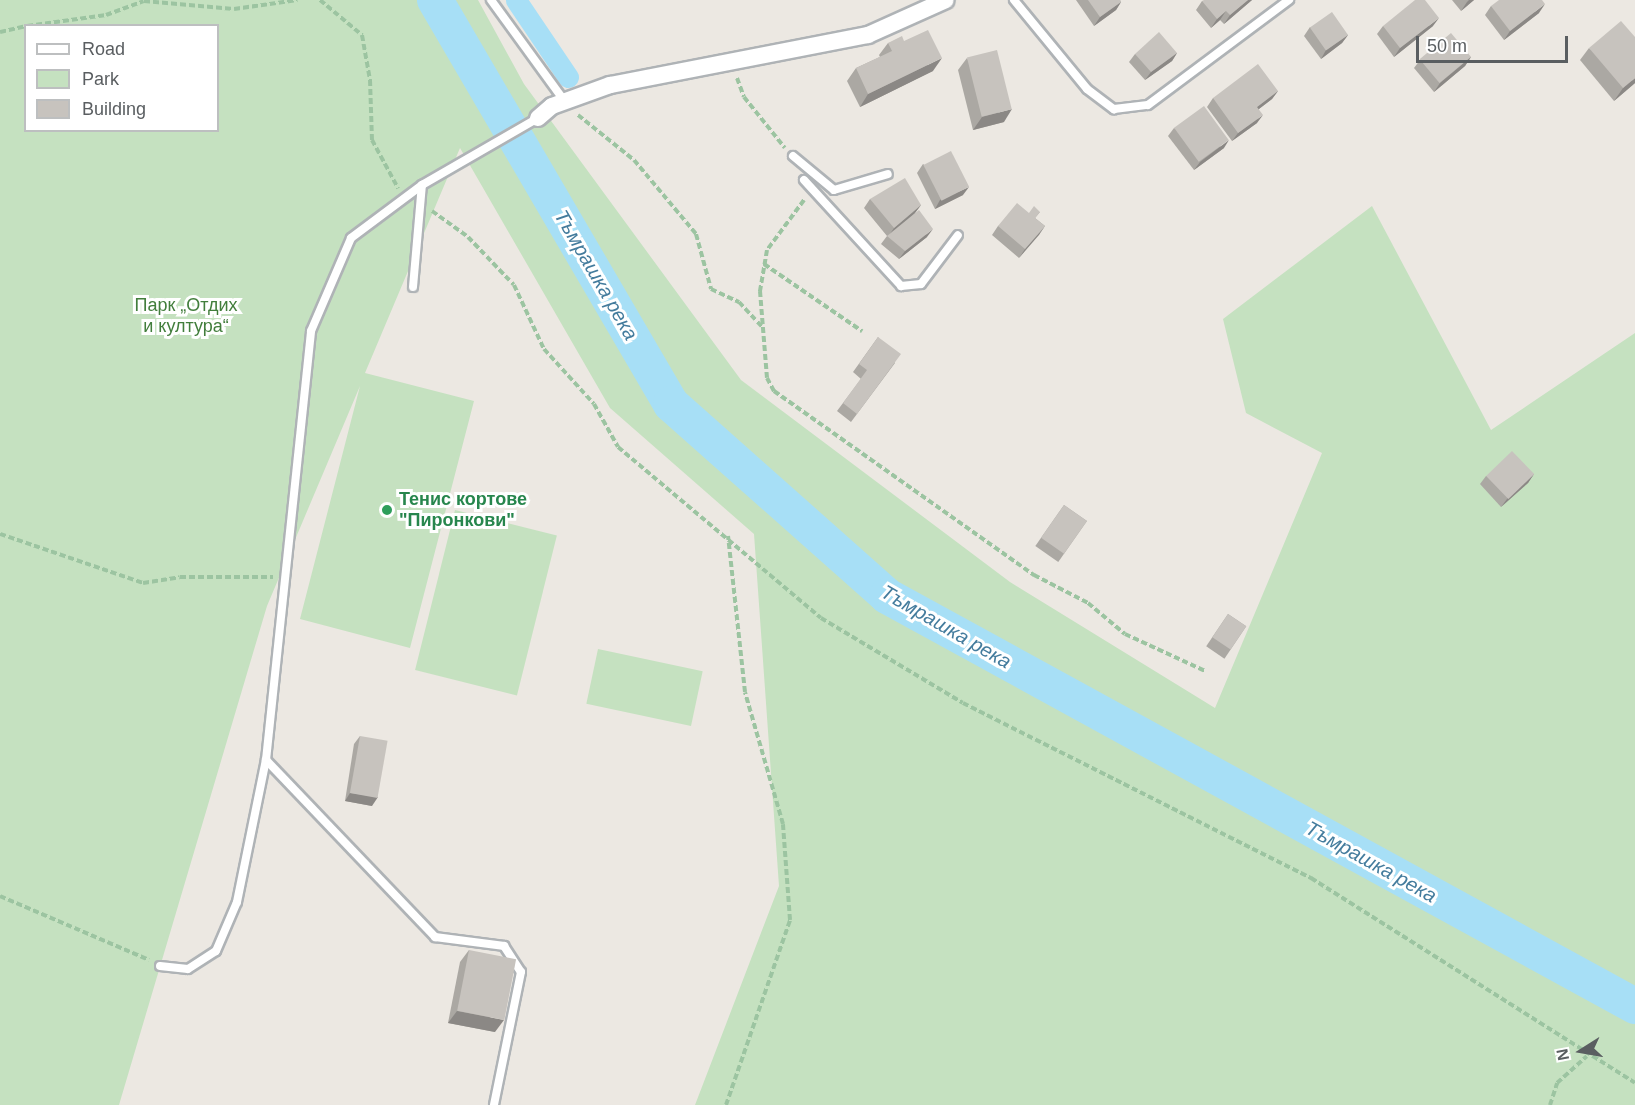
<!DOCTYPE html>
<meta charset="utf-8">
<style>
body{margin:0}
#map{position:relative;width:1635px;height:1105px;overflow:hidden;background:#ece8e2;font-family:Helvetica,sans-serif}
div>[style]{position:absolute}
.green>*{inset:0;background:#c5e1c0;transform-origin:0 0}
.canal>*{height:21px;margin:-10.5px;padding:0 10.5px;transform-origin:10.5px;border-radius:10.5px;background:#a7dff6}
.river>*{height:36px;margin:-18px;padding:0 18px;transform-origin:18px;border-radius:18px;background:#a7dff6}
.path>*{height:4px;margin-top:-2px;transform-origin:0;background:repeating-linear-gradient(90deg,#9cc4a1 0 6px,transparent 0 9px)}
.roads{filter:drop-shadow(2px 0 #afb3b6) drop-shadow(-2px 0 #afb3b6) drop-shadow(0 2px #afb3b6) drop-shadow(0 -2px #afb3b6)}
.lane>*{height:8px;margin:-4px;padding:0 4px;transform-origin:4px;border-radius:4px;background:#fff}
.street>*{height:16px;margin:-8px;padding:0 8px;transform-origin:8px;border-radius:8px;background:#fff}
.wall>*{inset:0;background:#aba8a3;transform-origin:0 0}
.shaded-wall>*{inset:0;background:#8b8885}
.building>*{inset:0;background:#c7c3be;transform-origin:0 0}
.dots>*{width:16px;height:16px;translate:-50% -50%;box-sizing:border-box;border:3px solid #fff;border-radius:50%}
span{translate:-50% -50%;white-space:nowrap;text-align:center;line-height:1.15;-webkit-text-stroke:6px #fff;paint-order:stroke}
.park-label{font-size:18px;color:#427e3c}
.leisure-label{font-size:18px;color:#27864d;font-weight:700}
.left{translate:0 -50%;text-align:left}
.water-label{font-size:20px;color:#447c9d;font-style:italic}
.legend{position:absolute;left:24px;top:24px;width:195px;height:108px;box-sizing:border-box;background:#fff;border:2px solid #bdbfc0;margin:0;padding:8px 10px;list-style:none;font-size:18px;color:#5a5e61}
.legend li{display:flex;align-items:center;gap:12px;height:30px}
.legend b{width:30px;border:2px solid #bdbfc0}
.north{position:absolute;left:1551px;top:1021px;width:60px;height:60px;-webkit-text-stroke:4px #fff;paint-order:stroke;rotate:259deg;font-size:16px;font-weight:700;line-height:24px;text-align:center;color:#5a5e61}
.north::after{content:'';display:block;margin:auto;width:21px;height:27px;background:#5a5e61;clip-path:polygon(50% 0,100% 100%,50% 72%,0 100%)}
.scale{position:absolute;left:1416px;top:36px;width:152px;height:27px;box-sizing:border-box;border:3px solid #5a5e61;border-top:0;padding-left:8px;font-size:18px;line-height:21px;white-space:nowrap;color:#5a5e61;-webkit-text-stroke:4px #fff;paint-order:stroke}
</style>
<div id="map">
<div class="green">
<div style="clip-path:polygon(evenodd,0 0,478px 0,524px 84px,741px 380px,1010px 582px,1215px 708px,1322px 453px,1246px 413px,1223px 319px,1372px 206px,1491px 430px,1635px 333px,1635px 1105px,695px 1105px,779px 886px,754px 534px,610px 408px,460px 148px,365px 373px,474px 401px,410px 648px,300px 619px,360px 386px,267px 606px,119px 1105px,0 1105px,0 0,26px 26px,218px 26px,218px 130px,26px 130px,26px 26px)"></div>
<div style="left:455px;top:510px;width:105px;height:165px;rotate:14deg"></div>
<div style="left:598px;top:649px;width:107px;height:56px;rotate:12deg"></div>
</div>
<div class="canal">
<div style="left:516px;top:0;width:93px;rotate:56deg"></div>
</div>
<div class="river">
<div style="left:435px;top:0;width:468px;rotate:59.7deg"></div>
<div style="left:671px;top:404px;width:289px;rotate:41.6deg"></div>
<div style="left:887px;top:596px;width:853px;rotate:28.73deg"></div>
</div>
<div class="path">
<div style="left:320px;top:0;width:55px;rotate:39.8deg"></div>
<div style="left:362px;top:35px;width:46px;rotate:79.9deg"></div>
<div style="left:370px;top:80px;width:60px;rotate:88.1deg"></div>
<div style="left:372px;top:140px;width:55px;rotate:61.6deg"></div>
<div style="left:27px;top:26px;width:80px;rotate:-7.9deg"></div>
<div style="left:106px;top:15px;width:40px;rotate:-20.2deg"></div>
<div style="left:144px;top:1px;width:90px;rotate:5.1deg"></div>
<div style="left:234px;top:9px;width:64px;rotate:-8.1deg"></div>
<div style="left:0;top:32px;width:27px;rotate:-13deg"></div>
<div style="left:737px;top:78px;width:20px;rotate:70deg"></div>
<div style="left:744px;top:97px;width:65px;rotate:51.2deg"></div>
<div style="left:578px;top:115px;width:72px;rotate:38.8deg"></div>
<div style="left:634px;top:160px;width:97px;rotate:50deg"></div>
<div style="left:696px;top:234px;width:57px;rotate:74.7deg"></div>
<div style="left:711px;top:289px;width:31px;rotate:25deg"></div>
<div style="left:739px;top:302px;width:35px;rotate:47deg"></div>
<div style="left:804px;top:200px;width:62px;rotate:126.5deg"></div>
<div style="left:767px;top:250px;width:42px;rotate:99.7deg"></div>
<div style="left:760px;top:291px;width:87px;rotate:85.4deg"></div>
<div style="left:767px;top:378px;width:15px;rotate:62deg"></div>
<div style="left:774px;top:391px;width:319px;rotate:35.3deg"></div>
<div style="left:1034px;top:575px;width:61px;rotate:27.4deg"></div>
<div style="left:1088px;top:603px;width:48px;rotate:40deg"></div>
<div style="left:1125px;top:634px;width:88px;rotate:24.8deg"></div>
<div style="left:432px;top:211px;width:44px;rotate:35.8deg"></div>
<div style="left:468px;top:237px;width:66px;rotate:46.2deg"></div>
<div style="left:514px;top:285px;width:71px;rotate:64.9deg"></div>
<div style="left:544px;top:349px;width:74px;rotate:47.7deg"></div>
<div style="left:594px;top:404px;width:49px;rotate:60.8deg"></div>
<div style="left:618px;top:447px;width:265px;rotate:40.1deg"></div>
<div style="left:821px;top:618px;width:165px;rotate:30.9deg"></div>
<div style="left:963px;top:703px;width:390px;rotate:26.7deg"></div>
<div style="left:1311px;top:878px;width:383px;rotate:32.3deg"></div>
<div style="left:764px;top:264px;width:119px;rotate:34.4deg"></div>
<div style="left:0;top:534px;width:151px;rotate:18.9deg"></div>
<div style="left:143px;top:583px;width:37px;rotate:-9deg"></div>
<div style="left:180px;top:577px;width:93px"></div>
<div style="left:0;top:896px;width:162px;rotate:23.2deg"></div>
<div style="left:726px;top:1105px;width:196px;rotate:-70.9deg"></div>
<div style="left:790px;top:920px;width:96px;rotate:-94.2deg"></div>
<div style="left:783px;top:824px;width:137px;rotate:-106.1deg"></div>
<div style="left:745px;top:692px;width:157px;rotate:-96.2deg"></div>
<div style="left:1550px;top:1105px;width:23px;rotate:-72deg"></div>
<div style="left:1557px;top:1083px;width:40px;rotate:-42deg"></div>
</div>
<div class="roads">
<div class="lane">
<div style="left:491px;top:0;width:126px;rotate:54deg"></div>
<div style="left:1014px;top:0;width:115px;rotate:50.6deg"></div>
<div style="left:1087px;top:89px;width:34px;rotate:37deg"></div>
<div style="left:1114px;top:109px;width:34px;rotate:-7deg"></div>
<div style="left:1148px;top:105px;width:176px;rotate:-36.7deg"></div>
<div style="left:793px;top:156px;width:53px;rotate:39.7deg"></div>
<div style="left:834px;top:190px;width:56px;rotate:-16.5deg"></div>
<div style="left:804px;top:180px;width:144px;rotate:47.5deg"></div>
<div style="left:901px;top:286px;width:20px;rotate:-6deg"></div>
<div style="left:921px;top:284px;width:61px;rotate:-52.9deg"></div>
<div style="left:413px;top:287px;width:102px;rotate:-85deg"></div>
<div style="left:266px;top:760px;width:245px;rotate:46.3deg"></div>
<div style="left:435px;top:937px;width:70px;rotate:7.4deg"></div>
<div style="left:504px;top:946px;width:31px;rotate:57deg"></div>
<div style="left:521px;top:972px;width:136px;rotate:101.5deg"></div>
<div style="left:160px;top:966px;width:28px;rotate:6deg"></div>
<div style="left:188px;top:969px;width:33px;rotate:-33deg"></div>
<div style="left:216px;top:951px;width:53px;rotate:-66.8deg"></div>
<div style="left:237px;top:902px;width:145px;rotate:-78.5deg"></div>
<div style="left:266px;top:760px;width:431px;rotate:-84deg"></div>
<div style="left:311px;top:331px;width:101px;rotate:-66.7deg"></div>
<div style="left:351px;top:238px;width:89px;rotate:-36.7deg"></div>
<div style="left:422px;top:185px;width:134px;rotate:-30deg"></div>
</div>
<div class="street">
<div style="left:538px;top:118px;width:18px;rotate:-41deg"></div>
<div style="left:552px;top:106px;width:62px;rotate:-19.9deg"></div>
<div style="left:610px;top:85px;width:263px;rotate:-11deg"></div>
<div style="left:868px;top:35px;width:85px;rotate:-24.2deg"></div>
</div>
</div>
<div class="wall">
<div style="clip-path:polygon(1076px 0,1120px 0,1121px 2px,1116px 10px,1094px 26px)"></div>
<div style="clip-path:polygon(1252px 0,1224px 24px,1220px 20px,1211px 28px,1196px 10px,1202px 1px)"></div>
<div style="clip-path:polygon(1452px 0,1474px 0,1461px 11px)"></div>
<div style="clip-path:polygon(1491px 6px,1539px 13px,1504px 40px,1485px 15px)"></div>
<div style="clip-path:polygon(1383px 26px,1433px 26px,1394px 57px,1377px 34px)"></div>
<div style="clip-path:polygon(1310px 27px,1348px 35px,1342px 43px,1321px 59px,1304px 36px)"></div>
<div style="clip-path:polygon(904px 41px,933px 71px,860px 107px,847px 81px,856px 68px,880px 57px,879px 55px,888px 43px)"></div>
<div style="clip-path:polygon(1589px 48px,1635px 83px,1614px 101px,1580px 60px)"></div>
<div style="clip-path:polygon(1177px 53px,1172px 61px,1145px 80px,1129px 62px,1135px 54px)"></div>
<div style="clip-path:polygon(1471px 57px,1465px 66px,1434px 92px,1414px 68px,1420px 60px)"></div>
<div style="clip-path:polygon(967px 58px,1004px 122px,973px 130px,958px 70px)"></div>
<div style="clip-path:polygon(1278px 91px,1272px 99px,1259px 109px,1257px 123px,1232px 141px,1207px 107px,1213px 98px)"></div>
<div style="clip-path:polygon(1174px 128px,1224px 148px,1194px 170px,1168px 136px)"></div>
<div style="clip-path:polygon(923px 164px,963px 195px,935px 209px,917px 173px)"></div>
<div style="clip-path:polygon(870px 199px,921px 205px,915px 213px,927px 237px,899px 259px,881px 244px,887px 236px,864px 208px)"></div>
<div style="clip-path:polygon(1040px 212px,1035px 218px,1045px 226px,1019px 258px,992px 235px,998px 226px,1029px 213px)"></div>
<div style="clip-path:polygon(878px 337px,895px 363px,851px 422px,837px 411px,861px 379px,853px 372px)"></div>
<div style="clip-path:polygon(1534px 474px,1528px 483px,1501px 507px,1480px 484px,1486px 476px)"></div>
<div style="left:1064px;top:505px;width:28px;height:50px;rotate:35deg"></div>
<div style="left:1228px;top:614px;width:22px;height:39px;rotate:34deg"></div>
<div style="clip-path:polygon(360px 736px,372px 806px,345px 801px,354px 744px)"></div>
<div style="clip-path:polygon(469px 950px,495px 1032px,448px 1023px,460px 962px)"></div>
</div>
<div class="shaded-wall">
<div style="clip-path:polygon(1248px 0,1252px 0,1224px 24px,1230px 15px)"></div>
<div style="clip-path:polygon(1469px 0,1474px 0,1461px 11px,1467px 2px)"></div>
<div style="clip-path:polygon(1121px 2px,1116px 10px,1094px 26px,1100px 17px)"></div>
<div style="clip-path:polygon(1545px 4px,1539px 13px,1504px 40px,1510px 31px)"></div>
<div style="clip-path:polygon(1226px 11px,1220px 20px,1211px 28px,1217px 19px)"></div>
<div style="clip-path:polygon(1439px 18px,1433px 26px,1394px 57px,1400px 48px)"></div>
<div style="clip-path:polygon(1348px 35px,1342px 43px,1321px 59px,1326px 50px)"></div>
<div style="clip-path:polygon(1177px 53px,1172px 61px,1145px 80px,1151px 72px)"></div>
<div style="clip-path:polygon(1471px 57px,1465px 66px,1434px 92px,1440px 83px)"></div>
<div style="clip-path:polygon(942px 58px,933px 71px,860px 107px,868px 94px)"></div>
<div style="clip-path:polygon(1635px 78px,1635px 83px,1614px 101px,1623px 88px)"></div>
<div style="clip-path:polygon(1278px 91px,1272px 99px,1251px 115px,1257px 107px)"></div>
<div style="clip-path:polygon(1012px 109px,1004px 122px,973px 130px,982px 117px)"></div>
<div style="clip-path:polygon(1263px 115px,1257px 123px,1232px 141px,1238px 133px)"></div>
<div style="clip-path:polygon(1229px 140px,1224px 148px,1194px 170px,1200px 162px)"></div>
<div style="clip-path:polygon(969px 187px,963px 195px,935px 209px,940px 200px)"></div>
<div style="clip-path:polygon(921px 205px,915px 213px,888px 237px,894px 228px)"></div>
<div style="clip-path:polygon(1045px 226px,1039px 235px,1019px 258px,1025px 249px)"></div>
<div style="clip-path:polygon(933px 229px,927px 237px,899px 259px,905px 251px)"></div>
<div style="clip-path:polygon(1534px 474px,1528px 483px,1501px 507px,1507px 499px)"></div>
<div style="clip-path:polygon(350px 793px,378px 797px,372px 806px,345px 801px)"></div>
<div style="clip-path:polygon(457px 1011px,504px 1020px,495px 1032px,448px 1023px)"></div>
</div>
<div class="building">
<div style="clip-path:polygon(1088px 0,1120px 0,1121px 2px,1100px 17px)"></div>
<div style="clip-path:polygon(1204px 0,1248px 0,1230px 15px,1226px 11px,1217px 19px,1202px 1px)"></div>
<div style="clip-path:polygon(1415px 0,1425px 0,1439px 18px,1400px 48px,1383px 26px)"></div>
<div style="clip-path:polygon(1499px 0,1542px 0,1545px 4px,1510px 31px,1491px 6px)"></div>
<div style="left:1332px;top:12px;width:28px;height:27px;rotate:55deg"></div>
<div style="clip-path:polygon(1621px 21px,1635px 37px,1635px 78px,1623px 88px,1589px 48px)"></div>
<div style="clip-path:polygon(928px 30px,942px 58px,868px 94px,856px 68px,892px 51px,888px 43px,902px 36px,904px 41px)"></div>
<div style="clip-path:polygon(1159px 32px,1177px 53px,1151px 72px,1135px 54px)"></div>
<div style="left:1451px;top:33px;width:31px;height:41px;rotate:50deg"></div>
<div style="left:997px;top:50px;width:61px;height:31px;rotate:76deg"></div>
<div style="clip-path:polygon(1258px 64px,1278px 91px,1257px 107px,1263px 115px,1238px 133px,1213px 98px)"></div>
<div style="left:1204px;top:106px;width:42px;height:37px;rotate:54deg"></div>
<div style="left:951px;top:151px;width:40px;height:31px;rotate:63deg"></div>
<div style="clip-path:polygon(905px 178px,921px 205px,894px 228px,870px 199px)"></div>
<div style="clip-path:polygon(1017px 203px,1029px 213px,1034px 206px,1040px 212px,1035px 218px,1045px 226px,1025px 249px,998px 226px)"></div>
<div style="clip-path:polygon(919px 210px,933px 229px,905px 251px,887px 236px)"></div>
<div style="clip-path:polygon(878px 337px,901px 354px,857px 414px,843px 403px,867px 370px,859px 364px)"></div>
<div style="left:1512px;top:451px;width:32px;height:36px;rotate:46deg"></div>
<div style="left:1064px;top:505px;width:28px;height:40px;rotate:35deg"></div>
<div style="left:1228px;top:614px;width:22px;height:28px;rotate:34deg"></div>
<div style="left:360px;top:736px;width:28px;height:58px;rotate:10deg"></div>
<div style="left:469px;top:950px;width:48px;height:62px;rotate:11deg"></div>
</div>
<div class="dots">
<div style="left:387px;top:510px;background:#2e9e5b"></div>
</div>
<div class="park-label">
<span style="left:186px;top:316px">Парк „Отдих<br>и култура“</span>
</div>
<div class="leisure-label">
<span class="left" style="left:399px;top:510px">Тенис кортове<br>"Пиронкови"</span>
</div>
<div class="water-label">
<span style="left:596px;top:275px;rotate:60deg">Тъмрашка река</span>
<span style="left:946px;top:627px;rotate:30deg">Тъмрашка река</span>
<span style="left:1371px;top:862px;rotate:29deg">Тъмрашка река</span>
</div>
<ul class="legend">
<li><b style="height:8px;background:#fff"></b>Road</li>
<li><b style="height:16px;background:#c5e1c0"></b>Park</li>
<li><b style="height:16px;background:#c7c3be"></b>Building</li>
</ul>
<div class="north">N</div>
<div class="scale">50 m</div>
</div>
